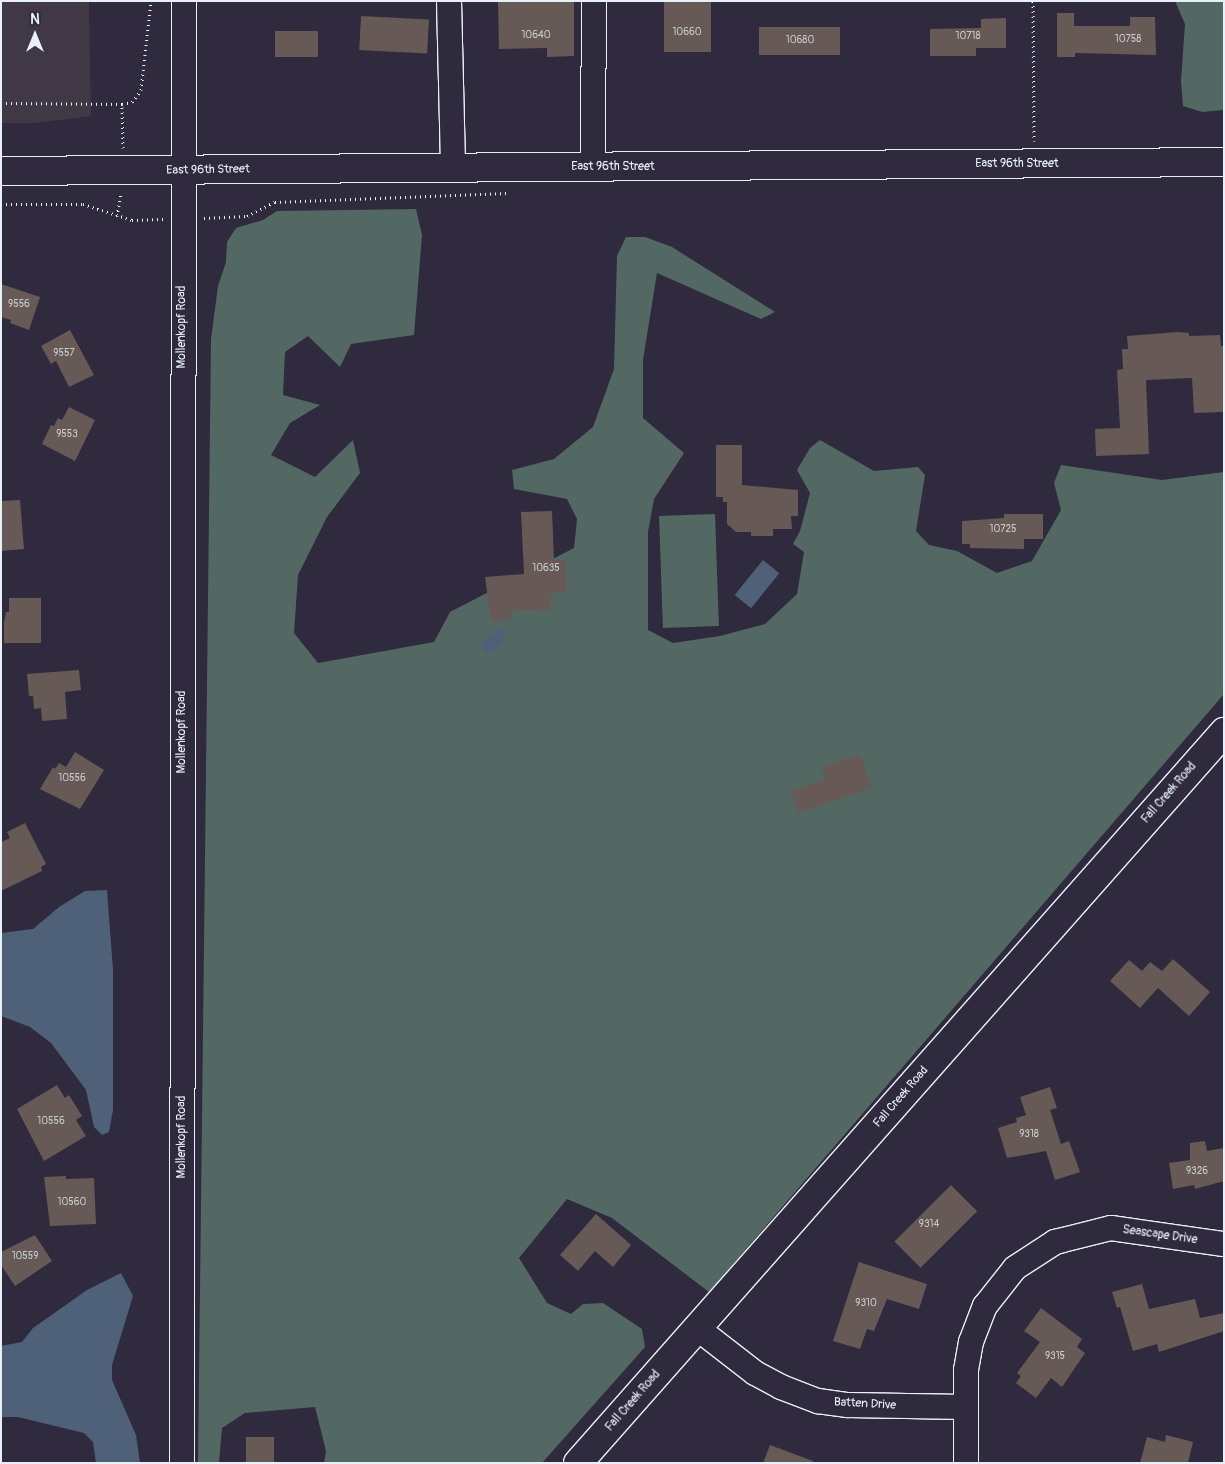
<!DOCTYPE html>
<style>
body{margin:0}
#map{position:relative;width:1225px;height:1464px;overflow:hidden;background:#2f2a3d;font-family:Pangolin,sans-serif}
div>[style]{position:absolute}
.built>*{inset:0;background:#403844}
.green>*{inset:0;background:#536863;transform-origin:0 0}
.water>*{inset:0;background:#4e6179;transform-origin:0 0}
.building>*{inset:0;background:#675a56;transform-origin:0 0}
.path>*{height:3px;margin-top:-1.5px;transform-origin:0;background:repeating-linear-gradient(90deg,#e8f1f8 0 1px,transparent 0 5px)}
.roads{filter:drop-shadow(1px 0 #e8f1f8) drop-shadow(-1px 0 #e8f1f8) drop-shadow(0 1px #e8f1f8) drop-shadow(0 -1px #e8f1f8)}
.minor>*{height:24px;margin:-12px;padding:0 12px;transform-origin:12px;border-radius:12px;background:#2f2a3d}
.major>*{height:28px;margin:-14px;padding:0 14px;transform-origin:14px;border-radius:14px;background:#2f2a3d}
span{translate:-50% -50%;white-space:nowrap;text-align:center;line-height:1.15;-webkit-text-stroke:5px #2f2a3d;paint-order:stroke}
.number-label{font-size:10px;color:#c8cbd0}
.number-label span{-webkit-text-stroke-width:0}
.street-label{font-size:12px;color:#e8f1f8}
.frame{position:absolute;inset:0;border:2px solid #e8f1f8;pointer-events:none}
.north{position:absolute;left:10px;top:10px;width:50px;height:50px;-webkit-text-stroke:4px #2f2a3d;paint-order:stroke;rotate:0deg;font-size:14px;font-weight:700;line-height:20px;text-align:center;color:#e8f1f8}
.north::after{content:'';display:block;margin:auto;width:18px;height:22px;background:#e8f1f8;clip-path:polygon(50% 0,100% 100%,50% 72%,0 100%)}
</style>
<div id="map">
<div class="built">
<div style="clip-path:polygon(1px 1px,89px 1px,91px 116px,35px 123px,1px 123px)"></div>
</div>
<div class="green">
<div style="clip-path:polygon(1175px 1px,1224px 1px,1224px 110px,1202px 112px,1183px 106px,1181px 81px,1185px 24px)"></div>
<div style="clip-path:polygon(416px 209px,422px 235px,414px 335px,351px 344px,340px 367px,308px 336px,285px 352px,283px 395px,320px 405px,290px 423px,271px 455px,315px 477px,353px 440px,360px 473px,327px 517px,298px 575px,294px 633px,318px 663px,434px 642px,450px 612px,574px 548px,577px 519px,567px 499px,514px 489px,512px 470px,554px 459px,593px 427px,614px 369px,617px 256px,626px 237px,645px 237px,672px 247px,775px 312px,761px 319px,657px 273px,643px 360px,643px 418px,684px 453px,654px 499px,648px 532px,648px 630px,673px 643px,720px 636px,765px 624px,797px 594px,804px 552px,793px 544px,800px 531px,810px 493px,797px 470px,810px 448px,820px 440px,874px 471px,918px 467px,925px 475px,916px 531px,929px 545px,957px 551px,997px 573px,1032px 561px,1061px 510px,1054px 483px,1061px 465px,1162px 480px,1224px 472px,1224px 694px,709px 1292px,612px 1218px,567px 1199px,519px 1258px,547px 1303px,571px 1314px,583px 1304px,603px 1303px,642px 1329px,645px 1347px,542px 1463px,324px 1463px,326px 1451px,315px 1407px,245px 1413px,222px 1428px,219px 1463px,198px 1463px,211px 339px,218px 286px,226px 262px,227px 242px,236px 228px,263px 220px,277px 211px)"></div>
<div style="left:715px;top:514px;width:112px;height:56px;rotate:88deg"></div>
</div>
<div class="water">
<div style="left:763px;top:560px;width:21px;height:45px;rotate:39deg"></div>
<div style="clip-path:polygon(499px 628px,506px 632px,504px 641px,492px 653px,484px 652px,482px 642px)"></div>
<div style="clip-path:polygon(107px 890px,113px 970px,113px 1110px,109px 1132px,102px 1135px,94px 1127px,86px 1090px,51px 1043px,30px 1027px,1px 1016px,1px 933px,33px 929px,59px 907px,85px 891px)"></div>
<div style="clip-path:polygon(121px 1273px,133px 1296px,112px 1365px,112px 1380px,136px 1435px,140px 1463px,96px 1463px,93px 1442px,84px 1433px,18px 1417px,1px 1417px,1px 1346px,22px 1342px,33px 1328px,87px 1290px)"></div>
</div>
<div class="building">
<div style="clip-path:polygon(574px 1px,574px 56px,547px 57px,547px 48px,499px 49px,498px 2px)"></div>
<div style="left:664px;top:1px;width:47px;height:51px"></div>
<div style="clip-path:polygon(1057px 13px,1074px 13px,1074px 26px,1130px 26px,1130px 17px,1155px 17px,1156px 55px,1075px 53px,1075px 57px,1057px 57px)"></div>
<div style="left:361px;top:16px;width:68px;height:34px;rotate:3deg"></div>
<div style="clip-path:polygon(1006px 18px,1006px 48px,976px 48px,976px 56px,930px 56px,930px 29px,981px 28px,981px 19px)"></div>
<div style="left:840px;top:27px;width:28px;height:81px;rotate:90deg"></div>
<div style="left:275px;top:31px;width:43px;height:26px"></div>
<div style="clip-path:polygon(1px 284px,40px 297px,29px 330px,10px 323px,11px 320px,1px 317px)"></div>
<div style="clip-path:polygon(70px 330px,94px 375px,69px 387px,56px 361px,51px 364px,41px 346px)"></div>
<div style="clip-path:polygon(1178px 332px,1189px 333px,1189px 336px,1220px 335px,1221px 346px,1224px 346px,1224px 412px,1194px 413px,1192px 378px,1146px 380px,1149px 454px,1096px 456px,1095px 429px,1120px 428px,1117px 370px,1123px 369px,1122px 349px,1128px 349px,1127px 336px)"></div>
<div style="clip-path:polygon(69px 407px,95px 420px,75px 461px,42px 444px,51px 425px,54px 426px,58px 418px,62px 420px)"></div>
<div style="clip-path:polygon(716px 445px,742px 445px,742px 485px,798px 490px,798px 516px,791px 516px,792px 529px,773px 529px,773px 536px,751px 536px,751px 532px,736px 532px,727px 524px,727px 502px,723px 502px,723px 497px,716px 497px)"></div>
<div style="clip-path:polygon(20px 500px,24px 549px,1px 551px,1px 501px)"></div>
<div style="clip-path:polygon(552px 511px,554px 560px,565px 560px,567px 592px,551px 593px,551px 610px,511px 611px,511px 620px,491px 621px,485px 577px,524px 574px,521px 512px)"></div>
<div style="clip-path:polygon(1004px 514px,1043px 514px,1043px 539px,1024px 539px,1024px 549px,970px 548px,970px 544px,962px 544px,962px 521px,1004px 518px)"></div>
<div style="clip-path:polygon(9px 598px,41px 598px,41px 643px,4px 643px,4px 622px,6px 612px,9px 612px)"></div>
<div style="clip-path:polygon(79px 670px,81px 690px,65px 692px,67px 719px,42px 721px,41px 708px,34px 709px,33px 696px,29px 696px,27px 674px)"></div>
<div style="clip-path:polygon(75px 752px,104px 770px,80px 809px,40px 789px,53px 767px,55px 769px,59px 763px,66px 767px)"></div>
<div style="clip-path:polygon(860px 754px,872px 788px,799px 813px,791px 791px,826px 779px,821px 767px)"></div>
<div style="clip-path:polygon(25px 823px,46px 864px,41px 867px,42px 871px,1px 891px,1px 842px,10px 838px,7px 832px)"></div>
<div style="clip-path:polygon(1173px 959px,1210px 992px,1189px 1016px,1158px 988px,1140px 1008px,1110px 981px,1129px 960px,1142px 971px,1150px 962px,1162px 971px)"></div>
<div style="clip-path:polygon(57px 1085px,65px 1098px,69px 1095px,82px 1116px,76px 1120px,86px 1136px,44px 1161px,17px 1109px)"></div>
<div style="clip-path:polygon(1050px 1087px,1057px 1108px,1050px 1110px,1061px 1144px,1069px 1141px,1080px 1172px,1055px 1180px,1046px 1151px,1007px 1158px,998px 1128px,1017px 1122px,1016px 1118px,1026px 1115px,1020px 1097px)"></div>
<div style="clip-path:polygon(1205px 1141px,1207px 1151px,1224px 1148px,1224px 1181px,1195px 1189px,1194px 1185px,1173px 1189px,1169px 1163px,1190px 1160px,1190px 1143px)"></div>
<div style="clip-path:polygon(66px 1176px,66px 1179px,94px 1178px,96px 1224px,50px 1226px,44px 1177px)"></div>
<div style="left:951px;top:1185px;width:37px;height:80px;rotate:45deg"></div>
<div style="clip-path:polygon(596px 1214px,631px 1245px,613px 1267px,595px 1251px,578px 1271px,560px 1255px)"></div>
<div style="clip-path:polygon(35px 1235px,52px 1261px,15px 1286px,1px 1265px,1px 1252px)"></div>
<div style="clip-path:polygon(859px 1262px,927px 1284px,919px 1309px,887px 1299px,874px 1331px,867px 1329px,860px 1349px,833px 1341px)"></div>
<div style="clip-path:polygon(1142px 1284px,1149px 1309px,1195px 1299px,1200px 1318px,1224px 1313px,1224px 1331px,1159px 1352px,1157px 1344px,1133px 1351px,1120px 1307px,1117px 1308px,1112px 1292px)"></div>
<div style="clip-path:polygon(1041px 1308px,1082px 1339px,1077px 1347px,1085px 1353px,1062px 1387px,1051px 1378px,1036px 1398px,1016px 1383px,1021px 1376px,1017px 1373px,1040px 1342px,1024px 1331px)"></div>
<div style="clip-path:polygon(1166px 1435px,1193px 1442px,1188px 1463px,1140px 1463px,1147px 1437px,1165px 1442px)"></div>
<div style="left:246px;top:1437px;width:28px;height:26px"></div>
<div style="clip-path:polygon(770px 1445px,813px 1461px,813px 1463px,763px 1463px)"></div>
</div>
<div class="path">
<div style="left:1033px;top:1px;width:140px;rotate:89.6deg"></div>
<div style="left:1px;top:103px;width:121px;rotate:0.5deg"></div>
<div style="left:123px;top:148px;width:44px;rotate:-91.3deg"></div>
<div style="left:122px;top:104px;width:10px;rotate:-11deg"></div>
<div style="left:132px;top:102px;width:15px;rotate:-53deg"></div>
<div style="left:141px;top:90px;width:90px;rotate:-83.6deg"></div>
<div style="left:1px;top:204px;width:82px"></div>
<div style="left:83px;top:204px;width:52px;rotate:18.1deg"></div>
<div style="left:132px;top:220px;width:31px;rotate:-2deg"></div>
<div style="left:117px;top:216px;width:22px;rotate:-80deg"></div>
<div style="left:204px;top:218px;width:43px;rotate:-2.7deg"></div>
<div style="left:247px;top:216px;width:31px;rotate:-27deg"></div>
<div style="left:275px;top:202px;width:232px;rotate:-2.2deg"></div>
</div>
<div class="roads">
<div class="minor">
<div style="left:449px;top:1px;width:167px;rotate:88.6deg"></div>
<div style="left:593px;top:167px;width:166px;rotate:-89.7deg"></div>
<div style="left:697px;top:1328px;width:73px;rotate:37.8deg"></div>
<div style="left:755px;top:1373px;width:30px;rotate:28deg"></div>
<div style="left:781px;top:1387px;width:40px;rotate:21deg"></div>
<div style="left:818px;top:1401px;width:30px;rotate:8deg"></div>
<div style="left:848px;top:1405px;width:118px;rotate:1deg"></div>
<div style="left:182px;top:1463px;width:1462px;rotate:-89.92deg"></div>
<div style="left:966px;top:1463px;width:93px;rotate:-90deg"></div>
<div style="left:966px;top:1370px;width:28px;rotate:-80deg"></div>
<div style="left:971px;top:1342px;width:39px;rotate:-69deg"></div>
<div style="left:985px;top:1306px;width:48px;rotate:-51.7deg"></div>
<div style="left:1015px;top:1268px;width:48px;rotate:-33deg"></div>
<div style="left:1055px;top:1242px;width:58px;rotate:-14deg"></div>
<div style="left:1111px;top:1228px;width:114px;rotate:8.1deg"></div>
</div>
<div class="major">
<div style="left:1px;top:171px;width:1223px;rotate:-0.42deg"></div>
<div style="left:578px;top:1463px;width:976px;rotate:-48.53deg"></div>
</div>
</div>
<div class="number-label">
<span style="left:687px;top:33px">10660</span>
<span style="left:536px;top:36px">10640</span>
<span style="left:968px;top:37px">10718</span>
<span style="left:1128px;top:40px">10758</span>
<span style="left:800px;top:41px">10680</span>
<span style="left:19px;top:305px">9556</span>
<span style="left:64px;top:354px">9557</span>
<span style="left:67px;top:435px">9553</span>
<span style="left:1003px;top:530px">10725</span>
<span style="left:546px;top:569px">10635</span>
<span style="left:72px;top:779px">10556</span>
<span style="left:51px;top:1122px">10556</span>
<span style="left:1029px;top:1135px">9318</span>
<span style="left:1197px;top:1172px">9326</span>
<span style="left:72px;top:1203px">10560</span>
<span style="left:929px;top:1225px">9314</span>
<span style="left:25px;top:1257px">10559</span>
<span style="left:866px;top:1304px">9310</span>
<span style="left:1055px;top:1357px">9315</span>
</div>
<div class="street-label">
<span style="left:1017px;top:164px">East 96th Street</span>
<span style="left:613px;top:167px">East 96th Street</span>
<span style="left:208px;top:170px;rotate:-1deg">East 96th Street</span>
<span style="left:182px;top:327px;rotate:-90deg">Mollenkopf Road</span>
<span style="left:182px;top:732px;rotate:-90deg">Mollenkopf Road</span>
<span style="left:1169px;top:793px;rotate:-49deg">Fall Creek Road</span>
<span style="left:901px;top:1097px;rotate:-49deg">Fall Creek Road</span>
<span style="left:182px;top:1137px;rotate:-90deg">Mollenkopf Road</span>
<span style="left:1160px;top:1235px;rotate:8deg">Seascape Drive</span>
<span style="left:633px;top:1401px;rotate:-49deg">Fall Creek Road</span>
<span style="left:865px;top:1404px;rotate:3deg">Batten Drive</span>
</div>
<div class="frame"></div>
<div class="north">N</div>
</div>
